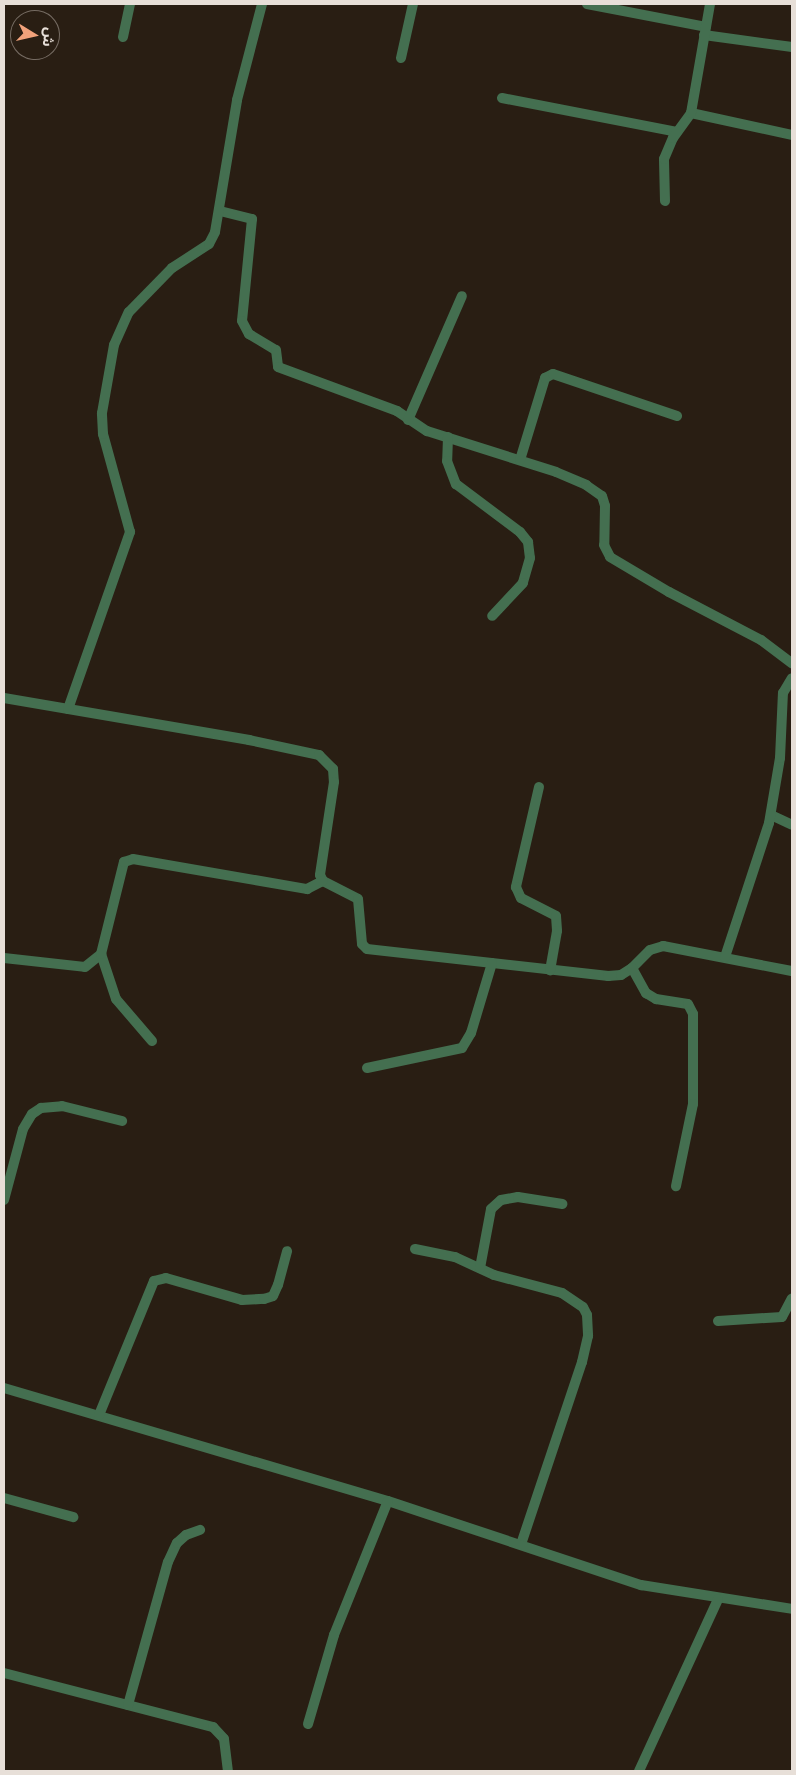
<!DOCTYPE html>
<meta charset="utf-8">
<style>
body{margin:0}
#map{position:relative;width:796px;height:1775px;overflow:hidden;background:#291e13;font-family:Ubuntu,"Noto Sans Arabic",sans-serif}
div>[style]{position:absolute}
.minor>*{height:10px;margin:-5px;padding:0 5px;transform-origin:5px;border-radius:5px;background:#446f50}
span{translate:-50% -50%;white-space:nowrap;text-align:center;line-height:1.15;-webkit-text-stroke:4px #291e13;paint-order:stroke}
.frame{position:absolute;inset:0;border:5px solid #e7dfd8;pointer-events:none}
.north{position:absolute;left:10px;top:10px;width:50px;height:50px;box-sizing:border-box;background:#291e13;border:1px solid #756b62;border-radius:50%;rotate:99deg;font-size:14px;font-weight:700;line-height:20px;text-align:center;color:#e7dfd8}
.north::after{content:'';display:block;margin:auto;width:18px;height:22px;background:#f1a27b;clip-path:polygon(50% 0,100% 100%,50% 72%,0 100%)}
</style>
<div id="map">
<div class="minor">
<div style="left:587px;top:4px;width:121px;rotate:10.9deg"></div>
<div style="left:704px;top:35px;width:89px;rotate:7.8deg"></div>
<div style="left:123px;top:37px;width:34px;rotate:-78deg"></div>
<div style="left:401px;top:58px;width:55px;rotate:-77.5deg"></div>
<div style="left:502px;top:98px;width:178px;rotate:11deg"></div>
<div style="left:691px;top:113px;width:103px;rotate:12.3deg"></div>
<div style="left:665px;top:201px;width:42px;rotate:-91.4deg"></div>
<div style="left:664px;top:159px;width:23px;rotate:-67deg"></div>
<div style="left:673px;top:138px;width:31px;rotate:-54deg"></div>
<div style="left:691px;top:113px;width:111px;rotate:-80.1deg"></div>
<div style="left:220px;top:211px;width:33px;rotate:14deg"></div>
<div style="left:252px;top:219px;width:102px;rotate:95.6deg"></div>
<div style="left:242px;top:321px;width:15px;rotate:62deg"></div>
<div style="left:249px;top:334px;width:31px;rotate:31deg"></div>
<div style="left:276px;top:350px;width:17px;rotate:83deg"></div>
<div style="left:278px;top:367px;width:127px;rotate:20.3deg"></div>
<div style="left:397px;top:411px;width:36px;rotate:34deg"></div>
<div style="left:427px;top:431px;width:135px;rotate:17.6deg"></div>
<div style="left:556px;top:472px;width:33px;rotate:23deg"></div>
<div style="left:586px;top:485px;width:19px;rotate:35deg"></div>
<div style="left:602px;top:496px;width:10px;rotate:73deg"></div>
<div style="left:605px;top:506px;width:39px;rotate:91deg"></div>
<div style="left:604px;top:545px;width:13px;rotate:63deg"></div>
<div style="left:610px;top:557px;width:69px;rotate:30.7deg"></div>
<div style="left:669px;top:592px;width:104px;rotate:27.6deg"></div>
<div style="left:761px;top:640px;width:39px;rotate:37deg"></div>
<div style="left:408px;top:420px;width:135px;rotate:-66.5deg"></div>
<div style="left:448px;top:437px;width:24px;rotate:92deg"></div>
<div style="left:447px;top:461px;width:25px;rotate:69deg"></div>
<div style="left:456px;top:484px;width:80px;rotate:36.9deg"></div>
<div style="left:520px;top:532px;width:13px;rotate:51deg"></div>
<div style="left:528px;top:542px;width:16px;rotate:83deg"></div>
<div style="left:530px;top:558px;width:26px;rotate:106deg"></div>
<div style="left:523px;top:583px;width:45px;rotate:133.2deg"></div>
<div style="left:520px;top:460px;width:86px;rotate:-73deg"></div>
<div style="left:545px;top:378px;width:9px;rotate:-27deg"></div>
<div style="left:553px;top:374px;width:131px;rotate:18.7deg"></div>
<div style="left:4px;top:698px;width:249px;rotate:9.7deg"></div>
<div style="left:249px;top:740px;width:72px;rotate:12.1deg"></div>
<div style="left:319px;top:755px;width:20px;rotate:45deg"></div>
<div style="left:333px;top:769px;width:13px;rotate:86deg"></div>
<div style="left:334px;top:782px;width:94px;rotate:98.6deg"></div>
<div style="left:320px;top:875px;width:7px;rotate:63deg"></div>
<div style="left:323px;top:881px;width:39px;rotate:27deg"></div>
<div style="left:358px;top:899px;width:45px;rotate:84.9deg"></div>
<div style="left:362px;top:944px;width:7px;rotate:45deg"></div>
<div style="left:367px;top:949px;width:243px;rotate:6.4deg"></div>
<div style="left:608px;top:976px;width:13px;rotate:-4deg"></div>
<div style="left:621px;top:975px;width:13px;rotate:-32deg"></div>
<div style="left:632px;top:968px;width:25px;rotate:-45deg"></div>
<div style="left:650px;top:950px;width:14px;rotate:-17deg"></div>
<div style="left:663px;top:946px;width:131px;rotate:11deg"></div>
<div style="left:68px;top:709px;width:188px;rotate:-70.7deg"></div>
<div style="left:130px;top:532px;width:102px;rotate:-105.4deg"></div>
<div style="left:103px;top:434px;width:21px;rotate:-93deg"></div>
<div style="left:102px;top:413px;width:69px;rotate:-80deg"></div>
<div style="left:114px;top:345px;width:36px;rotate:-66deg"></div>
<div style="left:129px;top:312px;width:62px;rotate:-45.7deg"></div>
<div style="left:172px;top:268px;width:44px;rotate:-33deg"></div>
<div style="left:209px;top:244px;width:13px;rotate:-63deg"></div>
<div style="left:215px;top:232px;width:134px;rotate:-80.5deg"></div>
<div style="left:237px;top:100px;width:99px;rotate:-75.4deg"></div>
<div style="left:539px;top:787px;width:103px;rotate:103deg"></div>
<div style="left:516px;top:887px;width:12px;rotate:66deg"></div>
<div style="left:521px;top:898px;width:39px;rotate:27deg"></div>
<div style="left:556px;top:916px;width:15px;rotate:86deg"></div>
<div style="left:557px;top:931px;width:40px;rotate:100deg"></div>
<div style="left:771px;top:815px;width:23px;rotate:25deg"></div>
<div style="left:725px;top:957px;width:141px;rotate:-71.8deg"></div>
<div style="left:769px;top:823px;width:66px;rotate:-80.4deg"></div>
<div style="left:780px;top:758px;width:65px;rotate:-87.4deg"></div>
<div style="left:783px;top:693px;width:17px;rotate:-59deg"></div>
<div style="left:4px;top:958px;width:81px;rotate:6.3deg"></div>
<div style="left:85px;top:967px;width:21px;rotate:-39deg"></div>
<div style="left:632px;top:968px;width:29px;rotate:61deg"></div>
<div style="left:646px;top:993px;width:12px;rotate:31deg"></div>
<div style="left:656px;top:999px;width:32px;rotate:9deg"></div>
<div style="left:688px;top:1004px;width:11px;rotate:63deg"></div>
<div style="left:693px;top:1014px;width:90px;rotate:90deg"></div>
<div style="left:693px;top:1104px;width:84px;rotate:101.7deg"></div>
<div style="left:152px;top:1041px;width:55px;rotate:-130.6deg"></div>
<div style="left:116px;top:999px;width:47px;rotate:-108.4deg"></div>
<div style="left:101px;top:954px;width:95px;rotate:-76deg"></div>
<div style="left:124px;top:862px;width:9px;rotate:-18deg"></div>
<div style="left:133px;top:859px;width:177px;rotate:9.8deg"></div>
<div style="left:307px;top:889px;width:18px;rotate:-27deg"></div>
<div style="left:367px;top:1068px;width:97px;rotate:-11.9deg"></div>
<div style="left:462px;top:1048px;width:17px;rotate:-59deg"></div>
<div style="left:471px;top:1033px;width:73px;rotate:-73.3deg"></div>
<div style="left:4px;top:1200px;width:73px;rotate:-75deg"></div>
<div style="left:23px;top:1129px;width:17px;rotate:-59deg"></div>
<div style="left:32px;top:1114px;width:11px;rotate:-34deg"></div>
<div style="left:41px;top:1108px;width:21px;rotate:-5deg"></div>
<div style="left:62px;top:1106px;width:62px;rotate:14deg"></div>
<div style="left:415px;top:1249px;width:41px;rotate:11.3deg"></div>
<div style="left:455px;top:1257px;width:43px;rotate:24.8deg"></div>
<div style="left:494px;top:1275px;width:70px;rotate:14.8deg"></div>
<div style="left:562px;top:1293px;width:25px;rotate:34deg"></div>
<div style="left:583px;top:1307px;width:9px;rotate:63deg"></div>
<div style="left:587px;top:1315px;width:21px;rotate:87deg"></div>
<div style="left:588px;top:1336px;width:27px;rotate:103deg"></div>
<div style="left:582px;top:1362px;width:192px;rotate:108.5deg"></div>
<div style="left:480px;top:1268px;width:60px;rotate:-79.4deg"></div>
<div style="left:491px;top:1209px;width:13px;rotate:-42deg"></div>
<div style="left:501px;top:1200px;width:17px;rotate:-10deg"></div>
<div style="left:518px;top:1197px;width:45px;rotate:9deg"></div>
<div style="left:718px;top:1321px;width:64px;rotate:-3.6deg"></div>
<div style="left:782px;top:1317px;width:21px;rotate:-62deg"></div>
<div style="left:4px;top:1388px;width:400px;rotate:16.4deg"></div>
<div style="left:388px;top:1501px;width:267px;rotate:18.4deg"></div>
<div style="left:641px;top:1585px;width:153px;rotate:9deg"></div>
<div style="left:99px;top:1415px;width:145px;rotate:-67.7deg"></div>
<div style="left:154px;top:1281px;width:12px;rotate:-14deg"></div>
<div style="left:166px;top:1278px;width:79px;rotate:16.1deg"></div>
<div style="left:242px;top:1300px;width:22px;rotate:-3deg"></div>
<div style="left:264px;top:1299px;width:9px;rotate:-18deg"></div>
<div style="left:273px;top:1296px;width:12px;rotate:-66deg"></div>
<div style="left:278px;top:1285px;width:35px;rotate:-75deg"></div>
<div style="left:4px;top:1498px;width:72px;rotate:15.4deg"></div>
<div style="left:4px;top:1673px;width:216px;rotate:14.5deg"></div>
<div style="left:213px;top:1727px;width:16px;rotate:47deg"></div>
<div style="left:224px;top:1739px;width:32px;rotate:83deg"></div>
<div style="left:128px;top:1705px;width:148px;rotate:-74.4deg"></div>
<div style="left:168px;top:1562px;width:21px;rotate:-65deg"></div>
<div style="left:177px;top:1543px;width:12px;rotate:-42deg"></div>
<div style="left:186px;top:1535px;width:15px;rotate:-20deg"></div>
<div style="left:308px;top:1724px;width:93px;rotate:-73.7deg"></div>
<div style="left:334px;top:1635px;width:144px;rotate:-68.1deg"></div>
<div style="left:639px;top:1771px;width:189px;rotate:-65.3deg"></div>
</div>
<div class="frame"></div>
<div class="north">ش</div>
</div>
